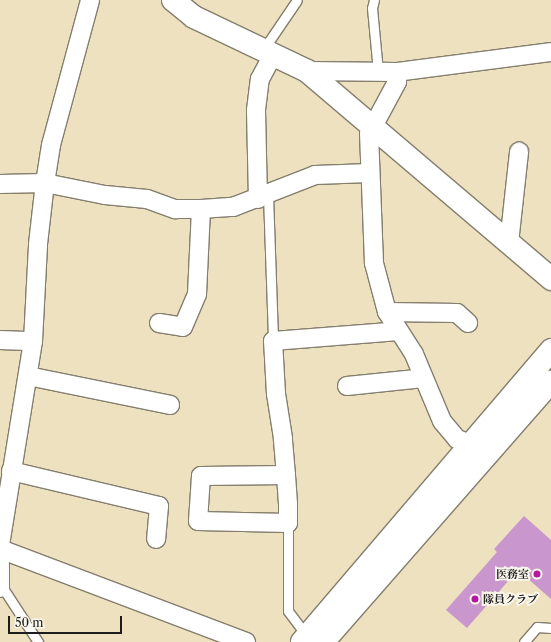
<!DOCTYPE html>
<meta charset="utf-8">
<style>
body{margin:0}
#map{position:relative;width:551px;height:642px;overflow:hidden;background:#ede1c0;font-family:"Libre Caslon Text","Noto Serif JP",serif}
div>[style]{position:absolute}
.building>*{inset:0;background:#c997cd}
.roads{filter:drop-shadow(1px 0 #847e6e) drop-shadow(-1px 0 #847e6e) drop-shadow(0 1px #847e6e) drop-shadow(0 -1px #847e6e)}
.service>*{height:9px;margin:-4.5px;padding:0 4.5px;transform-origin:4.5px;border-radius:4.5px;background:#fff}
.minor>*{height:18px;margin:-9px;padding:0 9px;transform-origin:9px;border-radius:9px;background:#fff}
.tertiary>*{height:22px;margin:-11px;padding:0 11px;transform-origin:11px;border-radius:11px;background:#fff}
.dots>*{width:11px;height:11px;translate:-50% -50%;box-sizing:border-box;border:2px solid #fbf7ec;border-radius:50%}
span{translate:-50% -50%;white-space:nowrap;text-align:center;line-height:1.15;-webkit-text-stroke:4px #fbf7ec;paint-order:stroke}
.poi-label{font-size:11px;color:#1c1c1c;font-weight:700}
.right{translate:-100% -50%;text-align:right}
.left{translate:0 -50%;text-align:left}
.scale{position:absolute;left:8px;top:616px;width:114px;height:18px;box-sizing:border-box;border:2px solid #1c1c1c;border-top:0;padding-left:5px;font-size:12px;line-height:14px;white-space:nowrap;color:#1c1c1c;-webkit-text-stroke:3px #fbf7ec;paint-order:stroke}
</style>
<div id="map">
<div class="building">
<div style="clip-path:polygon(524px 516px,551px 540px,551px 599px,518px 570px,467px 628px,446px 610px,497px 552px,494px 549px)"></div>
</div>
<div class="roads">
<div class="service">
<div style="left:374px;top:0;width:8px;rotate:104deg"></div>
<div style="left:372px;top:8px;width:64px;rotate:84.6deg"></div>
<div style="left:263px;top:50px;width:60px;rotate:-55.8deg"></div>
<div style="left:268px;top:195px;width:146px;rotate:88deg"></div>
<div style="left:288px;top:523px;width:88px;rotate:90deg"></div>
<div style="left:288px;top:611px;width:31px;rotate:53deg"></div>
<div style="left:1px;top:585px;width:68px;rotate:57deg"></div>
<div style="left:524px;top:642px;width:20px;rotate:-49deg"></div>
<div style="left:537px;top:627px;width:14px;rotate:4deg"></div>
</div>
<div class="minor">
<div style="left:307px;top:71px;width:90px;rotate:0.6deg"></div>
<div style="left:0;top:184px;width:45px;rotate:-1.3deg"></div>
<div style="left:45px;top:183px;width:61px;rotate:11.3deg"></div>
<div style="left:105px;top:195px;width:42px;rotate:5.4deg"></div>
<div style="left:147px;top:199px;width:30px;rotate:20deg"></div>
<div style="left:175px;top:209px;width:26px"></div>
<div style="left:201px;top:209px;width:32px;rotate:-4deg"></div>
<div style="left:233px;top:207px;width:88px;rotate:-21.3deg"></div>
<div style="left:315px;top:175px;width:55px;rotate:-2.1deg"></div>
<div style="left:258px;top:199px;width:89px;rotate:-91.3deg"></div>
<div style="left:256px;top:110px;width:31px;rotate:-83deg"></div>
<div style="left:260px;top:79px;width:27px;rotate:-62deg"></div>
<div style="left:509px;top:243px;width:92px;rotate:-83.7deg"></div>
<div style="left:387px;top:312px;width:70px;rotate:0.8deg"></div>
<div style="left:457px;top:313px;width:15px;rotate:42deg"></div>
<div style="left:159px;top:323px;width:24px;rotate:9deg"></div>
<div style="left:183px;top:327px;width:36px;rotate:-67deg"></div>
<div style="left:197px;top:294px;width:85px;rotate:-87.3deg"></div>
<div style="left:0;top:340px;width:33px;rotate:2deg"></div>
<div style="left:28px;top:376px;width:145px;rotate:11.5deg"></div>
<div style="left:347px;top:386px;width:77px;rotate:-5.9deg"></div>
<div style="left:470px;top:444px;width:14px;rotate:-159deg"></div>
<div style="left:457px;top:439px;width:23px;rotate:-130deg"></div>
<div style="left:442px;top:421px;width:73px;rotate:-112.7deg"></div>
<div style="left:414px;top:354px;width:50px;rotate:-122.7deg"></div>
<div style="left:387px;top:312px;width:51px;rotate:-104.9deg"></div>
<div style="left:374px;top:263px;width:129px;rotate:-92.2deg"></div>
<div style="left:369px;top:134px;width:59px;rotate:-61.7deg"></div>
<div style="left:397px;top:82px;width:10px;rotate:-90deg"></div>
<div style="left:397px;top:72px;width:155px;rotate:-7.4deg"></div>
<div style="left:11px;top:471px;width:152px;rotate:13.3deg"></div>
<div style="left:159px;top:506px;width:33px;rotate:95deg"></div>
<div style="left:286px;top:475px;width:85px;rotate:179.3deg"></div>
<div style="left:201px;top:476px;width:45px;rotate:93.8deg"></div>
<div style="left:198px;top:521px;width:90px;rotate:1.3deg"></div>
<div style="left:288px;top:523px;width:19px;rotate:-90deg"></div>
<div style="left:288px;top:504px;width:29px;rotate:-94deg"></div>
<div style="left:286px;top:475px;width:37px;rotate:-95deg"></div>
<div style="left:283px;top:438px;width:45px;rotate:-99deg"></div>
<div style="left:276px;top:394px;width:53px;rotate:-93.2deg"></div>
<div style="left:273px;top:341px;width:126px;rotate:-4.5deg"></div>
<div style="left:0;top:545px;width:207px;rotate:-80.8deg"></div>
<div style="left:33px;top:341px;width:97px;rotate:-87deg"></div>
<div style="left:38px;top:244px;width:61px;rotate:-83.5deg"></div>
<div style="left:45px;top:183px;width:38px;rotate:-81deg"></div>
<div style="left:51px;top:145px;width:150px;rotate:-74.9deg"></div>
<div style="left:0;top:549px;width:263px;rotate:20.7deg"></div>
<div style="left:0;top:563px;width:25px;rotate:90deg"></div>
</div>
<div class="tertiary">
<div style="left:173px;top:0;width:27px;rotate:39deg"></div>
<div style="left:194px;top:17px;width:125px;rotate:25.5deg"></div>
<div style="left:307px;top:71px;width:321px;rotate:40.4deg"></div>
<div style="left:302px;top:642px;width:384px;rotate:-49.5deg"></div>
<div style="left:323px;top:642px;width:346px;rotate:-48.8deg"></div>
</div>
</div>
<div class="dots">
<div style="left:537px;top:574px;background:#b5179e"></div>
<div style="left:475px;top:599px;background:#b5179e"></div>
</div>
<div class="poi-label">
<span class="right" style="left:529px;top:574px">医務室</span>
<span class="left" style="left:483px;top:599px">隊員クラブ</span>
</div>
<div class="scale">50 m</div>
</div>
